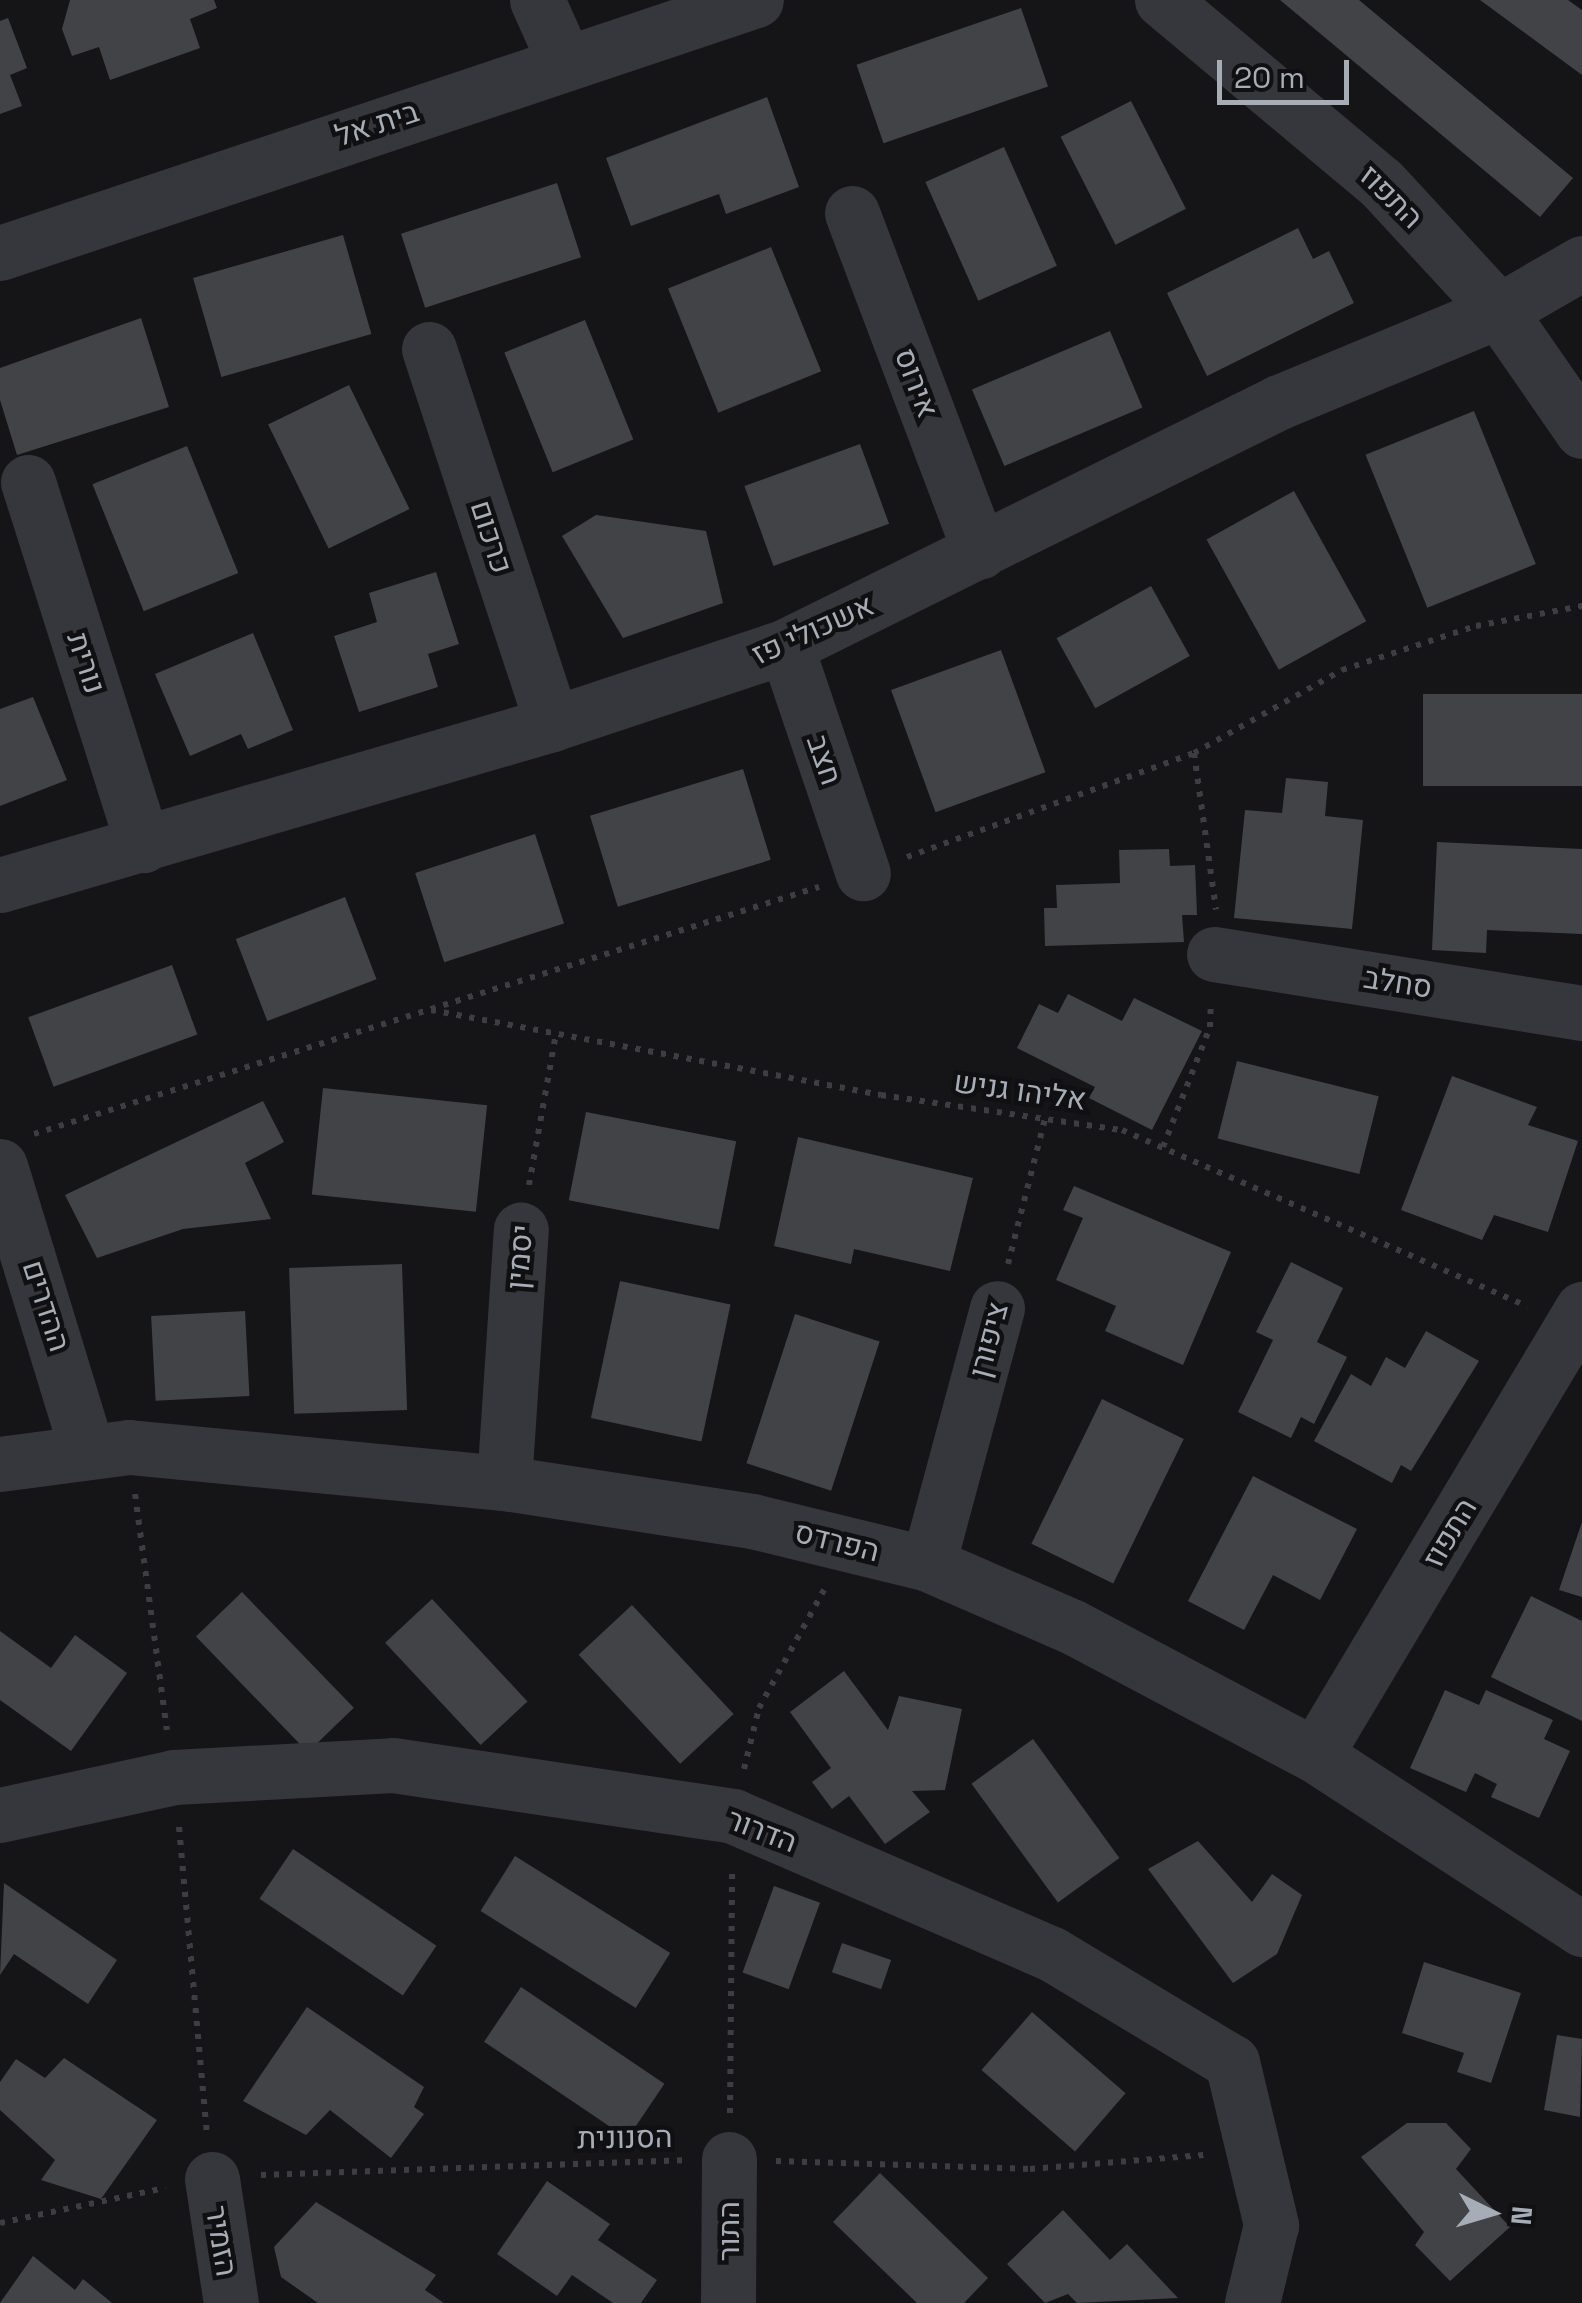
<!DOCTYPE html>
<meta charset="utf-8">
<style>
body{margin:0}
#map{position:relative;width:1582px;height:2303px;overflow:hidden;background:#151517;font-family:"Space Grotesk",Heebo,sans-serif}
div>[style]{position:absolute}
.building>*{inset:0;background:#414347;transform-origin:0 0}
.path>*{height:6px;margin-top:-3px;transform-origin:0;background:repeating-linear-gradient(90deg,#3c3e43 0 5px,transparent 0 13px)}
.minor>*{height:55px;margin:-27.5px;padding:0 27.5px;transform-origin:27.5px;border-radius:27.5px;background:#36373c}
span{translate:-50% -50%;white-space:nowrap;text-align:center;line-height:1.15;-webkit-text-stroke:9px #101012;paint-order:stroke}
.street-label{font-size:30px;color:#a6adb7}
.north{position:absolute;left:1442px;top:2163px;width:100px;height:100px;-webkit-text-stroke:8px #101012;paint-order:stroke;rotate:95deg;font-size:28px;font-weight:700;line-height:40px;text-align:center;color:#a6adb7}
.north::after{content:'';display:block;margin:auto;width:35px;height:45px;background:#a6adb7;clip-path:polygon(50% 0,100% 100%,50% 72%,0 100%)}
.scale{position:absolute;left:1217px;top:60px;width:132px;height:45px;box-sizing:border-box;border:5px solid #a6adb7;border-top:0;padding-left:12px;font-size:30px;line-height:35px;white-space:nowrap;color:#a6adb7;-webkit-text-stroke:8px #101012;paint-order:stroke}
</style>
<div id="map">
<div class="building">
<div style="clip-path:polygon(214px 0,217px 8px,190px 19px,200px 48px,110px 80px,99px 47px,72px 56px,62px 29px,70px 0)"></div>
<div style="clip-path:polygon(1280px 0,1359px 0,1573px 178px,1540px 217px)"></div>
<div style="clip-path:polygon(1480px 0,1568px 0,1582px 10px,1582px 75px)"></div>
<div style="left:1021px;top:8px;width:83px;height:174px;rotate:71deg"></div>
<div style="clip-path:polygon(8px 18px,27px 68px,10px 75px,22px 106px,0 114px,0 21px)"></div>
<div style="clip-path:polygon(767px 97px,799px 187px,726px 214px,719px 194px,631px 226px,606px 158px)"></div>
<div style="left:1131px;top:101px;width:121px;height:79px;rotate:63deg"></div>
<div style="left:1004px;top:147px;width:130px;height:86px;rotate:66deg"></div>
<div style="left:557px;top:183px;width:78px;height:164px;rotate:72deg"></div>
<div style="clip-path:polygon(1298px 228px,1313px 259px,1329px 251px,1354px 303px,1207px 376px,1167px 293px)"></div>
<div style="left:343px;top:235px;width:103px;height:156px;rotate:74deg"></div>
<div style="left:771px;top:247px;width:134px;height:111px;rotate:68deg"></div>
<div style="clip-path:polygon(141px 318px,169px 407px,17px 455px,0 400px,0 368px)"></div>
<div style="left:585px;top:320px;width:129px;height:87px;rotate:68deg"></div>
<div style="left:1110px;top:331px;width:83px;height:150px;rotate:67deg"></div>
<div style="left:349px;top:385px;width:138px;height:90px;rotate:64deg"></div>
<div style="left:1474px;top:411px;width:165px;height:117px;rotate:68deg"></div>
<div style="left:860px;top:444px;width:85px;height:123px;rotate:70deg"></div>
<div style="left:187px;top:446px;width:137px;height:102px;rotate:68deg"></div>
<div style="left:1294px;top:491px;width:149px;height:100px;rotate:61deg"></div>
<div style="clip-path:polygon(596px 515px,706px 531px,723px 603px,623px 638px,562px 536px)"></div>
<div style="clip-path:polygon(436px 572px,459px 644px,428px 654px,438px 687px,359px 712px,334px 636px,377px 622px,369px 593px)"></div>
<div style="left:1151px;top:586px;width:80px;height:108px;rotate:61deg"></div>
<div style="clip-path:polygon(253px 633px,293px 730px,248px 749px,241px 734px,190px 756px,155px 674px)"></div>
<div style="left:1001px;top:650px;width:130px;height:117px;rotate:70deg"></div>
<div style="left:1582px;top:694px;width:92px;height:159px;rotate:90deg"></div>
<div style="clip-path:polygon(33px 697px,67px 780px,0 806px,0 709px)"></div>
<div style="left:743px;top:769px;width:95px;height:160px;rotate:73deg"></div>
<div style="clip-path:polygon(1286px 778px,1328px 782px,1325px 816px,1363px 820px,1352px 929px,1234px 918px,1245px 810px,1282px 813px)"></div>
<div style="left:535px;top:834px;width:94px;height:126px;rotate:72deg"></div>
<div style="clip-path:polygon(1437px 842px,1582px 849px,1582px 934px,1487px 930px,1486px 953px,1432px 950px)"></div>
<div style="clip-path:polygon(1169px 849px,1170px 866px,1195px 865px,1197px 915px,1182px 915px,1184px 942px,1045px 946px,1044px 908px,1057px 908px,1056px 885px,1120px 883px,1119px 850px)"></div>
<div style="left:345px;top:897px;width:88px;height:117px;rotate:69deg"></div>
<div style="left:172px;top:965px;width:74px;height:153px;rotate:70deg"></div>
<div style="clip-path:polygon(1068px 994px,1122px 1021px,1134px 998px,1202px 1031px,1152px 1130px,1089px 1098px,1095px 1087px,1017px 1048px,1039px 1004px,1058px 1013px)"></div>
<div style="left:1237px;top:1061px;width:146px;height:80px;rotate:14deg"></div>
<div style="clip-path:polygon(1452px 1076px,1537px 1107px,1528px 1125px,1578px 1141px,1548px 1232px,1494px 1215px,1482px 1240px,1401px 1210px)"></div>
<div style="left:323px;top:1088px;width:165px;height:107px;rotate:6deg"></div>
<div style="clip-path:polygon(263px 1101px,284px 1142px,245px 1163px,271px 1219px,183px 1229px,97px 1258px,65px 1195px)"></div>
<div style="left:586px;top:1112px;width:153px;height:90px;rotate:11deg"></div>
<div style="clip-path:polygon(798px 1137px,973px 1178px,950px 1271px,854px 1249px,851px 1264px,774px 1246px)"></div>
<div style="clip-path:polygon(1074px 1186px,1231px 1252px,1183px 1365px,1105px 1331px,1116px 1306px,1056px 1280px,1083px 1218px,1063px 1210px)"></div>
<div style="clip-path:polygon(1291px 1262px,1343px 1288px,1317px 1342px,1347px 1357px,1314px 1424px,1301px 1417px,1291px 1438px,1238px 1412px,1273px 1340px,1256px 1332px)"></div>
<div style="left:402px;top:1264px;width:146px;height:113px;rotate:88deg"></div>
<div style="left:620px;top:1281px;width:113px;height:140px;rotate:12deg"></div>
<div style="left:245px;top:1311px;width:85px;height:94px;rotate:87deg"></div>
<div style="left:795px;top:1314px;width:89px;height:157px;rotate:18deg"></div>
<div style="clip-path:polygon(1426px 1331px,1479px 1361px,1411px 1471px,1401px 1465px,1392px 1483px,1314px 1441px,1351px 1374px,1371px 1386px,1386px 1357px,1405px 1368px)"></div>
<div style="left:1102px;top:1399px;width:91px;height:161px;rotate:26deg"></div>
<div style="clip-path:polygon(1253px 1476px,1357px 1529px,1320px 1600px,1273px 1575px,1244px 1630px,1188px 1601px)"></div>
<div style="clip-path:polygon(1582px 1522px,1582px 1597px,1559px 1590px)"></div>
<div style="left:242px;top:1592px;width:161px;height:64px;rotate:46deg"></div>
<div style="clip-path:polygon(1531px 1596px,1582px 1621px,1582px 1721px,1491px 1677px)"></div>
<div style="left:432px;top:1599px;width:140px;height:64px;rotate:47deg"></div>
<div style="left:632px;top:1605px;width:149px;height:73px;rotate:47deg"></div>
<div style="clip-path:polygon(0 1631px,51px 1668px,75px 1635px,127px 1673px,71px 1751px,0 1700px)"></div>
<div style="clip-path:polygon(844px 1671px,888px 1730px,899px 1696px,962px 1709px,945px 1790px,912px 1791px,930px 1812px,885px 1844px,849px 1796px,832px 1809px,812px 1782px,831px 1768px,790px 1712px)"></div>
<div style="clip-path:polygon(1445px 1690px,1479px 1705px,1486px 1690px,1553px 1720px,1544px 1739px,1570px 1751px,1539px 1818px,1491px 1797px,1497px 1784px,1475px 1773px,1466px 1792px,1410px 1768px)"></div>
<div style="left:1033px;top:1739px;width:147px;height:76px;rotate:54deg"></div>
<div style="clip-path:polygon(1198px 1841px,1252px 1902px,1272px 1874px,1302px 1895px,1277px 1954px,1233px 1983px,1148px 1869px)"></div>
<div style="left:293px;top:1849px;width:173px;height:60px;rotate:34deg"></div>
<div style="left:515px;top:1856px;width:183px;height:65px;rotate:32deg"></div>
<div style="clip-path:polygon(4px 1883px,117px 1960px,88px 2004px,14px 1954px,0 1975px)"></div>
<div style="left:774px;top:1886px;width:49px;height:92px;rotate:20deg"></div>
<div style="left:842px;top:1943px;width:52px;height:31px;rotate:19deg"></div>
<div style="clip-path:polygon(1424px 1962px,1521px 1993px,1491px 2083px,1457px 2072px,1464px 2053px,1402px 2033px)"></div>
<div style="left:521px;top:1987px;width:173px;height:66px;rotate:34deg"></div>
<div style="clip-path:polygon(307px 2007px,424px 2087px,414px 2107px,424px 2114px,391px 2158px,330px 2110px,306px 2135px,243px 2101px)"></div>
<div style="left:1032px;top:2012px;width:124px;height:77px;rotate:41deg"></div>
<div style="clip-path:polygon(1557px 2035px,1582px 2039px,1580px 2117px,1544px 2110px)"></div>
<div style="clip-path:polygon(64px 2058px,157px 2120px,101px 2199px,41px 2180px,55px 2160px,0 2110px,0 2082px,16px 2059px,45px 2078px)"></div>
<div style="clip-path:polygon(1407px 2123px,1446px 2123px,1471px 2149px,1456px 2169px,1510px 2227px,1450px 2281px,1415px 2245px,1424px 2232px,1361px 2157px)"></div>
<div style="clip-path:polygon(880px 2173px,988px 2278px,964px 2303px,917px 2303px,833px 2222px)"></div>
<div style="clip-path:polygon(547px 2181px,610px 2224px,598px 2240px,657px 2280px,641px 2303px,613px 2303px,572px 2275px,557px 2296px,497px 2254px)"></div>
<div style="clip-path:polygon(316px 2202px,436px 2275px,425px 2290px,444px 2303px,318px 2303px,281px 2277px,274px 2247px)"></div>
<div style="clip-path:polygon(1063px 2210px,1110px 2260px,1127px 2244px,1178px 2298px,1077px 2303px,1068px 2294px,1045px 2303px,1007px 2264px)"></div>
<div style="clip-path:polygon(33px 2256px,75px 2290px,83px 2279px,112px 2303px,0 2303px)"></div>
</div>
<div class="path">
<div style="left:1194px;top:753px;width:158px;rotate:82deg"></div>
<div style="left:907px;top:857px;width:305px;rotate:-19.9deg"></div>
<div style="left:1194px;top:753px;width:170px;rotate:-29.3deg"></div>
<div style="left:1342px;top:670px;width:141px;rotate:-18.2deg"></div>
<div style="left:1476px;top:626px;width:108px;rotate:-10.7deg"></div>
<div style="left:431px;top:1010px;width:458px;rotate:10.7deg"></div>
<div style="left:881px;top:1095px;width:244px;rotate:8.3deg"></div>
<div style="left:1122px;top:1130px;width:442px;rotate:23.5deg"></div>
<div style="left:34px;top:1134px;width:823px;rotate:-17.47deg"></div>
<div style="left:1163px;top:1147px;width:129px;rotate:-68.6deg"></div>
<div style="left:1210px;top:1027px;width:25px;rotate:-88deg"></div>
<div style="left:529px;top:1185px;width:153px;rotate:-79.9deg"></div>
<div style="left:1008px;top:1264px;width:154px;rotate:-75.7deg"></div>
<div style="left:135px;top:1494px;width:238px;rotate:82.3deg"></div>
<div style="left:744px;top:1769px;width:63px;rotate:-76.2deg"></div>
<div style="left:759px;top:1708px;width:135px;rotate:-61.2deg"></div>
<div style="left:179px;top:1827px;width:307px;rotate:84.8deg"></div>
<div style="left:730px;top:2113px;width:243px;rotate:-89.5deg"></div>
<div style="left:776px;top:2161px;width:254px;rotate:1.8deg"></div>
<div style="left:1030px;top:2169px;width:174px;rotate:-4.6deg"></div>
<div style="left:261px;top:2175px;width:422px;rotate:-2deg"></div>
<div style="left:0;top:2223px;width:169px;rotate:-12deg"></div>
</div>
<div class="minor">
<div style="left:537px;top:0;width:69px;rotate:66deg"></div>
<div style="left:1162px;top:0;width:285px;rotate:39.9deg"></div>
<div style="left:1381px;top:183px;width:174px;rotate:47.3deg"></div>
<div style="left:1499px;top:311px;width:146px;rotate:55.3deg"></div>
<div style="left:852px;top:213px;width:362px;rotate:69.3deg"></div>
<div style="left:0;top:253px;width:797px;rotate:-18.5deg"></div>
<div style="left:429px;top:349px;width:395px;rotate:71.8deg"></div>
<div style="left:28px;top:482px;width:381px;rotate:72.4deg"></div>
<div style="left:786px;top:646px;width:240px;rotate:71.3deg"></div>
<div style="left:0;top:885px;width:575px;rotate:-16.26deg"></div>
<div style="left:552px;top:724px;width:247px;rotate:-18.4deg"></div>
<div style="left:786px;top:646px;width:550px;rotate:-26.33deg"></div>
<div style="left:1279px;top:402px;width:238px;rotate:-22.5deg"></div>
<div style="left:1499px;top:311px;width:96px;rotate:-30deg"></div>
<div style="left:1214px;top:954px;width:373px;rotate:9.1deg"></div>
<div style="left:0;top:1166px;width:295px;rotate:73deg"></div>
<div style="left:0;top:1464px;width:130px;rotate:-7.5deg"></div>
<div style="left:129px;top:1447px;width:377px;rotate:5.5deg"></div>
<div style="left:504px;top:1483px;width:251px;rotate:8.7deg"></div>
<div style="left:752px;top:1521px;width:181px;rotate:13.7deg"></div>
<div style="left:928px;top:1564px;width:158px;rotate:23.5deg"></div>
<div style="left:1073px;top:1627px;width:274px;rotate:27.9deg"></div>
<div style="left:1315px;top:1755px;width:319px;rotate:33.1deg"></div>
<div style="left:504px;top:1483px;width:254px;rotate:-86.2deg"></div>
<div style="left:928px;top:1564px;width:265px;rotate:-74.9deg"></div>
<div style="left:1315px;top:1755px;width:520px;rotate:-59.09deg"></div>
<div style="left:0;top:1815px;width:178px;rotate:-12.3deg"></div>
<div style="left:174px;top:1777px;width:219px;rotate:-3.1deg"></div>
<div style="left:393px;top:1765px;width:344px;rotate:8.5deg"></div>
<div style="left:733px;top:1816px;width:348px;rotate:23.4deg"></div>
<div style="left:1052px;top:1954px;width:210px;rotate:31deg"></div>
<div style="left:1232px;top:2062px;width:168px;rotate:76.5deg"></div>
<div style="left:1271px;top:2225px;width:80px;rotate:103.7deg"></div>
<div style="left:212px;top:2179px;width:125px;rotate:81.3deg"></div>
<div style="left:728px;top:2303px;width:144px;rotate:-89.6deg"></div>
</div>
<div class="street-label">
<span style="left:377px;top:124px;rotate:-18deg">בית אל</span>
<span style="left:1391px;top:197px;rotate:45deg">התפוז</span>
<span style="left:916px;top:383px;rotate:69deg">אירוס</span>
<span style="left:491px;top:537px;rotate:72deg">כרכום</span>
<span style="left:813px;top:630px;rotate:-24deg">אשכולי פז</span>
<span style="left:86px;top:663px;rotate:72deg">נורית</span>
<span style="left:824px;top:760px;rotate:71deg">חצב</span>
<span style="left:1398px;top:983px;rotate:9deg">סחלב</span>
<span style="left:1020px;top:1091px;rotate:8deg">אליהו גניש</span>
<span style="left:520px;top:1257px;rotate:-85deg">יסמין</span>
<span style="left:46px;top:1306px;rotate:72deg">ההדרים</span>
<span style="left:989px;top:1340px;rotate:-75deg">ציפורן</span>
<span style="left:1450px;top:1533px;rotate:-59deg">התפוז</span>
<span style="left:837px;top:1542px;rotate:14deg">הפרדס</span>
<span style="left:762px;top:1831px;rotate:21deg">הדרור</span>
<span style="left:625px;top:2138px;rotate:-1deg">הסנונית</span>
<span style="left:729px;top:2231px;rotate:-90deg">התור</span>
<span style="left:221px;top:2241px;rotate:81deg">הזמיר</span>
</div>
<div class="north">N</div>
<div class="scale">20 m</div>
</div>
